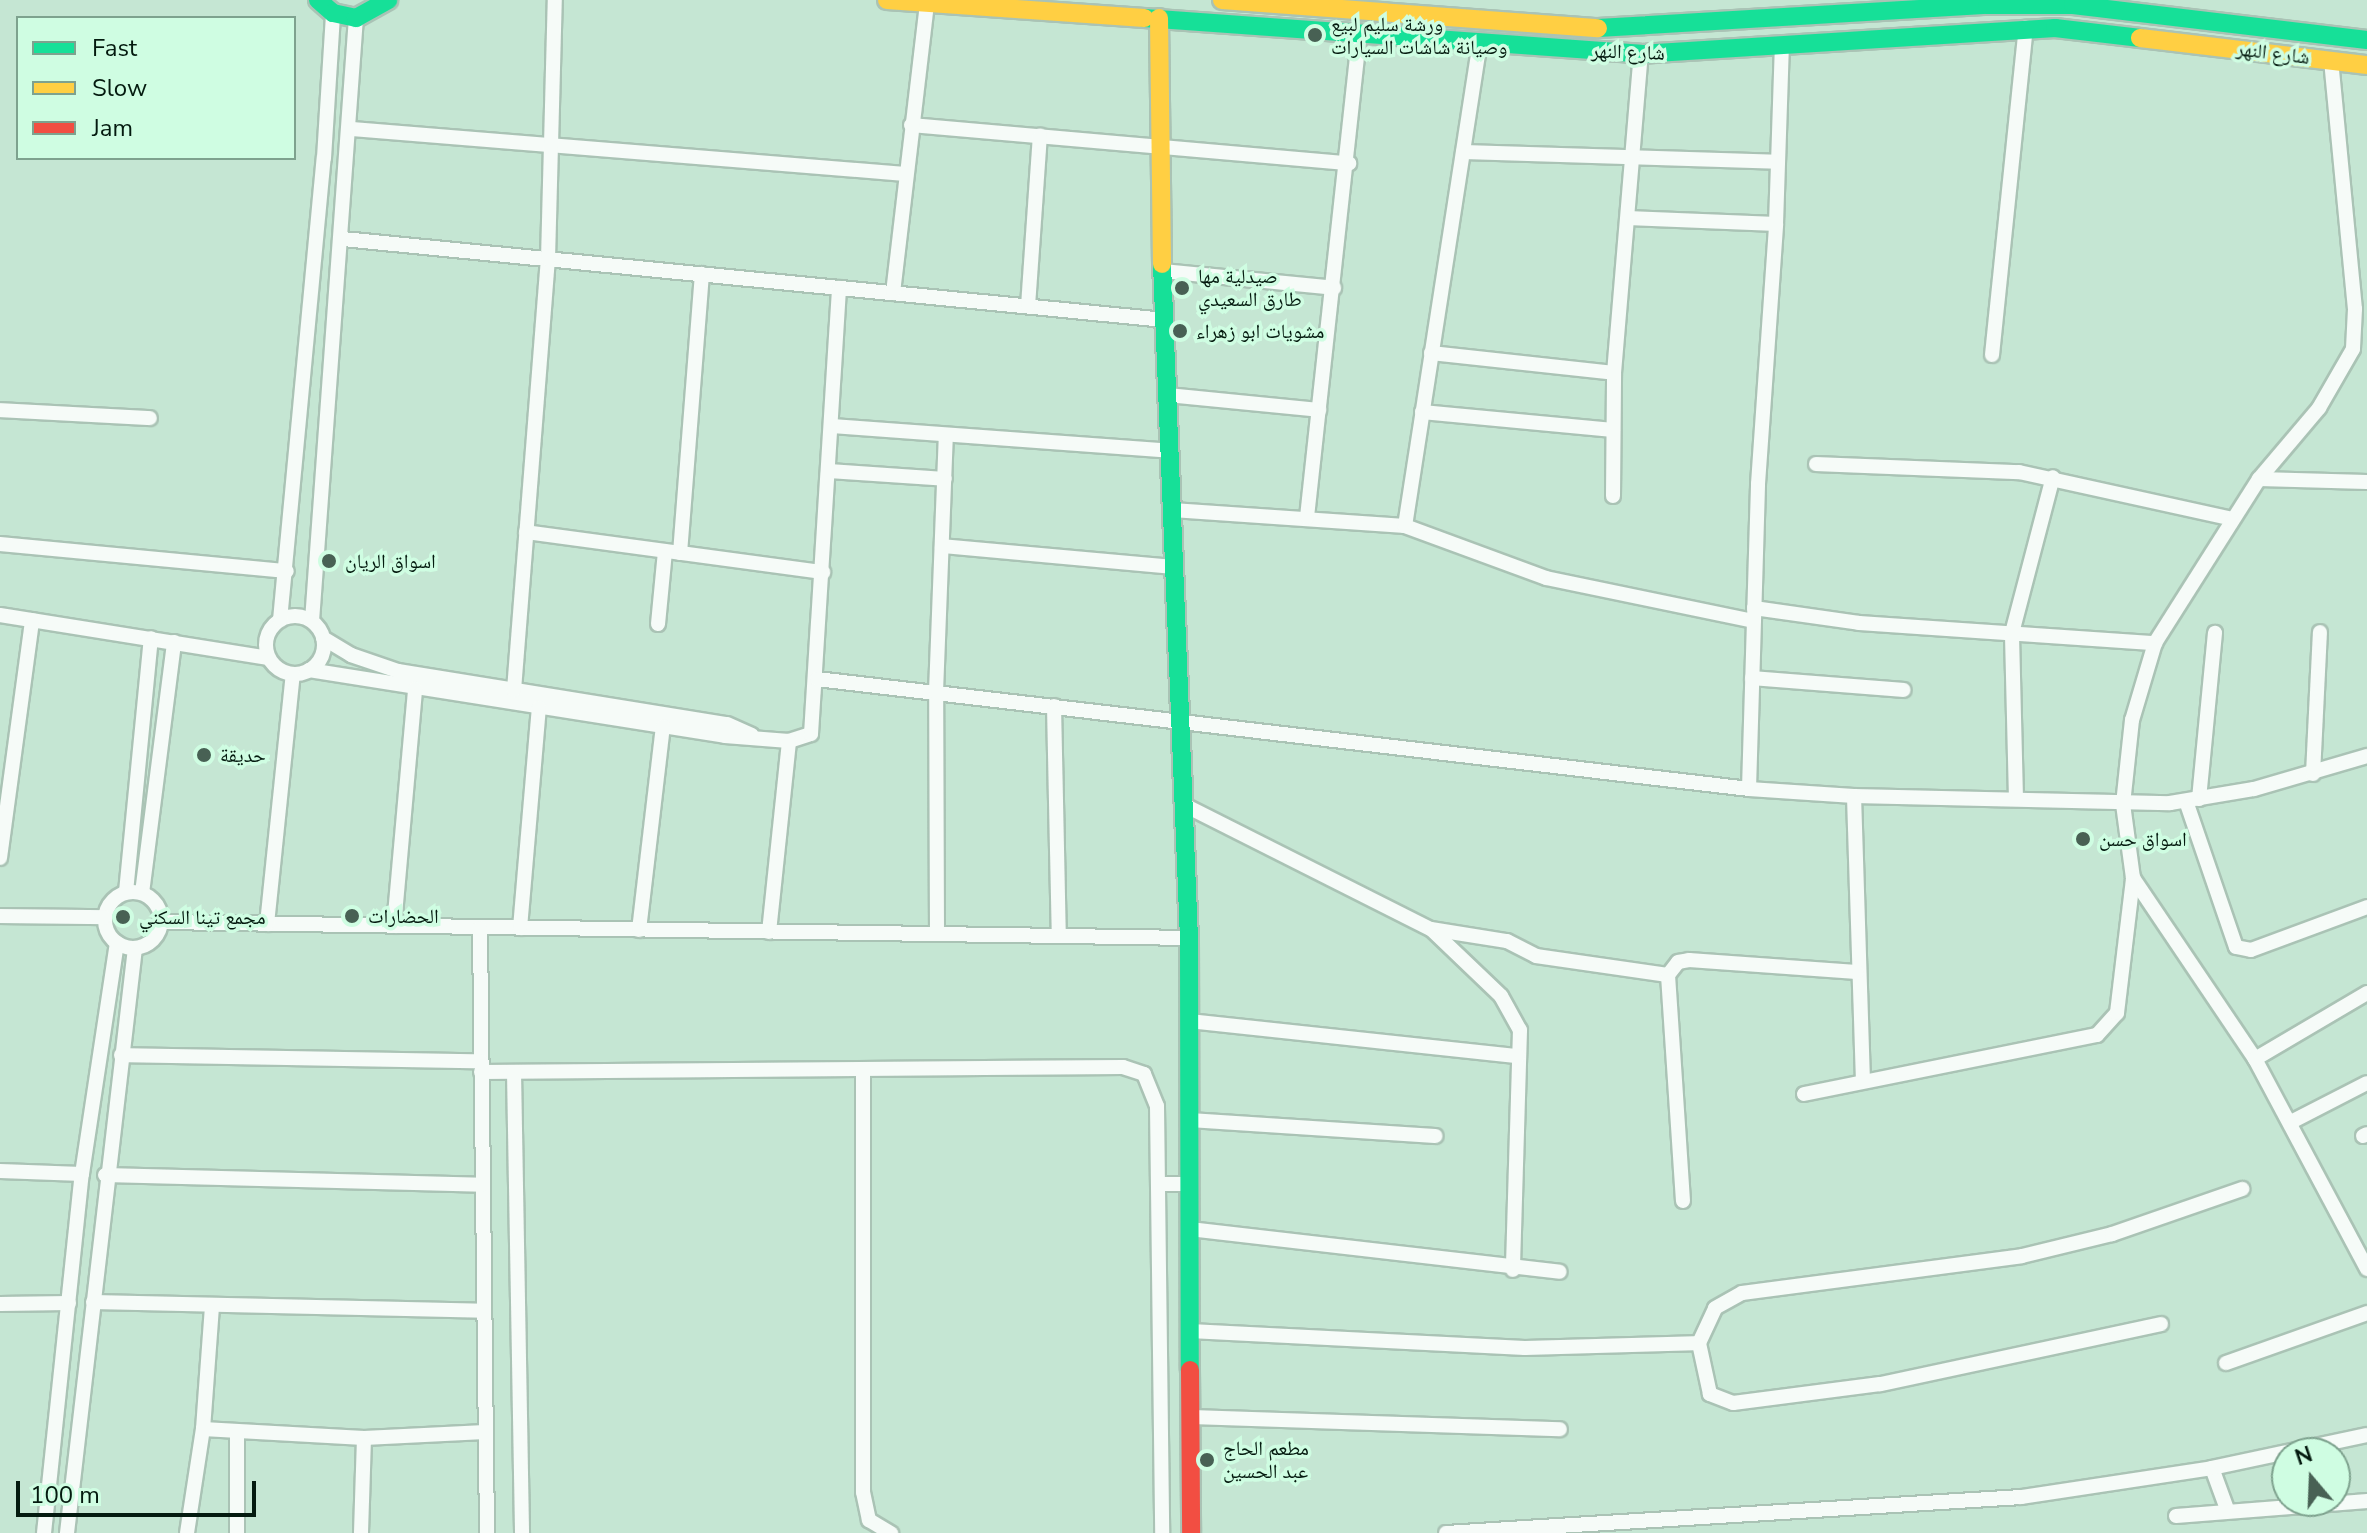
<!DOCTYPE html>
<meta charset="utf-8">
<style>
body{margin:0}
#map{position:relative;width:2367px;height:1533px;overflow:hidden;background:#c5e6d3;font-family:"Nunito Sans","Noto Naskh Arabic",sans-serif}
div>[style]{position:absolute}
.roads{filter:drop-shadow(2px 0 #aac3b5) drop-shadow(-2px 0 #aac3b5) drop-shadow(0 2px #aac3b5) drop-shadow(0 -2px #aac3b5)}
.street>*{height:14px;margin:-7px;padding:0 7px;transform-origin:7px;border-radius:7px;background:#f6fbf8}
.street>.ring{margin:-7px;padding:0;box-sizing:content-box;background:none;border:14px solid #f6fbf8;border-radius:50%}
.fast>*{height:18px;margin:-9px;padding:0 9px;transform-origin:9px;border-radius:9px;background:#16e098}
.slow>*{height:18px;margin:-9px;padding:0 9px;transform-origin:9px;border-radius:9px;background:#ffcf43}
.jam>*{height:18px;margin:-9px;padding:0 9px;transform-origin:9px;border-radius:9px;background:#f24e42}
.dots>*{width:22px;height:22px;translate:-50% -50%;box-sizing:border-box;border:4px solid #cffde2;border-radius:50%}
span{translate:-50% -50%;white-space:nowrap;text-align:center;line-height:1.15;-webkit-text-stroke:7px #cffde2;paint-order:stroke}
.poi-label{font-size:20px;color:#041a0f}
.left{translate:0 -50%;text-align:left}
.street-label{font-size:20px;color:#041a0f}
.legend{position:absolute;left:16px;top:16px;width:280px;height:144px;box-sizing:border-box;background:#cffde2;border:2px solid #7ea28e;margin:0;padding:10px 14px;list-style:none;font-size:24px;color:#041a0f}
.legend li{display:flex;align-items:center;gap:16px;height:40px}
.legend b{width:40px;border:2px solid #7ea28e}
.north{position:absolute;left:2271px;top:1437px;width:80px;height:80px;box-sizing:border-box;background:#cffde2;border:2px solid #7ea28e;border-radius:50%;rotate:341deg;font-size:22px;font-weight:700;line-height:32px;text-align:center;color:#041a0f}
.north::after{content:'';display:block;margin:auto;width:28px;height:36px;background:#486154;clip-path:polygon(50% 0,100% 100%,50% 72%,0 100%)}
.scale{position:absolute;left:16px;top:1481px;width:240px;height:36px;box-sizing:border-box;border:4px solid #041a0f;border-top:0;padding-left:10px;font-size:24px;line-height:28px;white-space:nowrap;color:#041a0f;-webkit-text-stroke:6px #cffde2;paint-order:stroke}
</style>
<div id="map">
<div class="roads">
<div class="street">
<div style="left:2331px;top:60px;width:250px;rotate:84.5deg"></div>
<div style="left:2355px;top:309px;width:40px;rotate:92.9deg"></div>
<div style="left:2353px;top:349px;width:68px;rotate:120deg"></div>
<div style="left:2319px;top:408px;width:93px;rotate:130.2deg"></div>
<div style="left:2259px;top:479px;width:194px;rotate:122.4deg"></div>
<div style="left:2155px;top:643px;width:80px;rotate:106.6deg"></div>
<div style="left:2132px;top:720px;width:84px;rotate:96.1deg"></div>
<div style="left:2123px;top:804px;width:75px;rotate:82.3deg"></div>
<div style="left:2133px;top:878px;width:218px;rotate:56deg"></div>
<div style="left:2255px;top:1059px;width:238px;rotate:61.9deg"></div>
<div style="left:911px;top:125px;width:440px;rotate:5deg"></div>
<div style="left:352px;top:129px;width:555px;rotate:4.65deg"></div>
<div style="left:1463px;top:152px;width:315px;rotate:1.8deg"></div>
<div style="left:1628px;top:218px;width:148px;rotate:2.3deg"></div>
<div style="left:343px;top:239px;width:826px;rotate:5.63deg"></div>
<div style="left:1162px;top:271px;width:173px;rotate:5.6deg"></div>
<div style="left:893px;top:293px;width:292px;rotate:-83.3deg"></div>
<div style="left:1028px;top:306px;width:171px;rotate:-86deg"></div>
<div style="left:1431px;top:353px;width:184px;rotate:6.2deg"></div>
<div style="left:1992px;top:355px;width:329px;rotate:-84.1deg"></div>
<div style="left:1167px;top:395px;width:153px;rotate:5.6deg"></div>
<div style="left:0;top:410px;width:150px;rotate:3.1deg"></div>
<div style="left:1422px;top:412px;width:192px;rotate:5.4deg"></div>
<div style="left:832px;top:426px;width:339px;rotate:4.2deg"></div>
<div style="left:1816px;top:464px;width:203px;rotate:2.3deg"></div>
<div style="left:2019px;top:472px;width:219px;rotate:12.4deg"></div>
<div style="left:829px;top:471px;width:116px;rotate:3.9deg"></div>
<div style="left:2259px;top:479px;width:108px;rotate:1.6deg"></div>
<div style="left:1613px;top:496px;width:123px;rotate:-89.5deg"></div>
<div style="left:1614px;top:373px;width:320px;rotate:-85.2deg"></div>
<div style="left:1172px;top:510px;width:234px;rotate:3.9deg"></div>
<div style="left:1405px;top:526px;width:150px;rotate:20.2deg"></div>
<div style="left:1546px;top:578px;width:212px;rotate:11.7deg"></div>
<div style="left:1307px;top:517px;width:487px;rotate:-83.8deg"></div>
<div style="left:1405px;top:526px;width:490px;rotate:-81.2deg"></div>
<div style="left:526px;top:532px;width:300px;rotate:7.7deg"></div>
<div style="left:0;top:544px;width:288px;rotate:5.4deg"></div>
<div style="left:942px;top:546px;width:234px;rotate:5.2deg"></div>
<div style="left:680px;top:553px;width:280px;rotate:-85.5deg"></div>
<div style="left:1754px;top:608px;width:106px;rotate:8.1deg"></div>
<div style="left:1859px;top:623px;width:297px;rotate:3.9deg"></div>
<div style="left:0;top:615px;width:272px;rotate:9.1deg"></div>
<div class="ring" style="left:266px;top:616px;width:44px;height:44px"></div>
<div style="left:280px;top:620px;width:464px;rotate:-84.6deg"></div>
<div style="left:324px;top:158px;width:145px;rotate:-86.4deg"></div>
<div style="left:312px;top:621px;width:605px;rotate:-85.83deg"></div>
<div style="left:658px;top:624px;width:73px;rotate:-84.5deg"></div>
<div style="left:323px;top:638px;width:33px;rotate:31deg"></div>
<div style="left:351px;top:655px;width:50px;rotate:18.8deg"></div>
<div style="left:398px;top:671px;width:333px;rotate:9.2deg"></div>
<div style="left:727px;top:724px;width:27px;rotate:24deg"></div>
<div style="left:309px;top:670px;width:421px;rotate:9deg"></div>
<div style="left:725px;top:736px;width:64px;rotate:4.5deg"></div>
<div style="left:789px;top:741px;width:23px;rotate:-18deg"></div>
<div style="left:811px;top:734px;width:447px;rotate:-86.4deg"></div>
<div style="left:1752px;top:678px;width:152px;rotate:4.5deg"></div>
<div style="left:817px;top:679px;width:938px;rotate:6.73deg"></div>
<div style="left:1749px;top:789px;width:105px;rotate:3.8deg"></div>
<div style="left:1854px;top:796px;width:316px;rotate:1.3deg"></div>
<div style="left:2170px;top:803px;width:85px;rotate:-9.5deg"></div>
<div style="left:2254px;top:789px;width:118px;rotate:-16.3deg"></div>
<div style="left:514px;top:690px;width:432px;rotate:-85.5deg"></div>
<div style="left:548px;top:259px;width:259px;rotate:-88.5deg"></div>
<div style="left:1054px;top:706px;width:230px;rotate:88.8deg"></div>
<div style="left:2313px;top:774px;width:142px;rotate:-87.2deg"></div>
<div style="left:1749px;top:789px;width:305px;rotate:-88.3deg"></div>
<div style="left:1758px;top:484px;width:261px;rotate:-86deg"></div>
<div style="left:1776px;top:224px;width:177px;rotate:-88.1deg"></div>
<div style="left:1854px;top:796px;width:284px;rotate:88.2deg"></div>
<div style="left:2016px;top:799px;width:166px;rotate:-91.4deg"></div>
<div style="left:2012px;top:633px;width:161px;rotate:-75.3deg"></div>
<div style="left:2199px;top:799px;width:167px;rotate:-84.5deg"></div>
<div style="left:2186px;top:801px;width:154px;rotate:71.1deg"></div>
<div style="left:2236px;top:947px;width:15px;rotate:11deg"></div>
<div style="left:2251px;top:950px;width:124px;rotate:-20.3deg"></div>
<div style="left:1184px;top:805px;width:276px;rotate:26.7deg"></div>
<div style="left:1431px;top:929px;width:77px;rotate:9deg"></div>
<div style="left:1507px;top:941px;width:33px;rotate:27deg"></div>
<div style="left:1536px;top:956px;width:133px;rotate:8.2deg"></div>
<div style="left:0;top:858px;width:240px;rotate:-82.3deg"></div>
<div class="ring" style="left:105px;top:892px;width:42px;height:42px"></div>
<div style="left:126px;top:892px;width:255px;rotate:-84.4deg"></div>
<div style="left:142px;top:893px;width:253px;rotate:-82.7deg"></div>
<div style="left:0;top:916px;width:104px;rotate:0.6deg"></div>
<div style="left:161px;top:922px;width:1028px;rotate:0.89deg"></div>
<div style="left:267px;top:924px;width:251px;rotate:-84.1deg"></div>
<div style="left:394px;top:926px;width:238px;rotate:-84.9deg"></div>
<div style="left:480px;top:928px;width:605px;rotate:89.34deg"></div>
<div style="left:520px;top:928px;width:221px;rotate:-85.1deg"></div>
<div style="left:639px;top:930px;width:205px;rotate:-83.3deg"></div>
<div style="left:1432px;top:930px;width:95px;rotate:43.7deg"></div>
<div style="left:1501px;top:996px;width:39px;rotate:61deg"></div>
<div style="left:1520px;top:1030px;width:240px;rotate:91.7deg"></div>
<div style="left:769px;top:932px;width:192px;rotate:-84deg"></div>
<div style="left:937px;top:934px;width:242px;rotate:-90.2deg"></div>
<div style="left:936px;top:692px;width:257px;rotate:-87.8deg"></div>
<div style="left:1189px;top:1021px;width:331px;rotate:6.1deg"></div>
<div style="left:121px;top:1055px;width:360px;rotate:1deg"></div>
<div style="left:2255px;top:1059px;width:130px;rotate:-30.5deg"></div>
<div style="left:481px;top:1072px;width:642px;rotate:-0.45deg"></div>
<div style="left:1123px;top:1067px;width:22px;rotate:18deg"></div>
<div style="left:1144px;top:1074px;width:35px;rotate:68deg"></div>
<div style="left:1157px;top:1106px;width:427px;rotate:89.3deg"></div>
<div style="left:514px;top:1072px;width:461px;rotate:89deg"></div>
<div style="left:863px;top:1072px;width:420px;rotate:90deg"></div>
<div style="left:863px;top:1492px;width:29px;rotate:78deg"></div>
<div style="left:869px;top:1520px;width:26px;rotate:31deg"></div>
<div style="left:1804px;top:1094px;width:299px;rotate:-11.4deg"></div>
<div style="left:2097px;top:1035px;width:30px;rotate:-48deg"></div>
<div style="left:2117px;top:1013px;width:136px;rotate:-83.2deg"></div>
<div style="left:1189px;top:1120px;width:247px;rotate:3.7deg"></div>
<div style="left:2291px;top:1122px;width:85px;rotate:-27.2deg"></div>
<div style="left:2363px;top:1136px;width:4px;rotate:-27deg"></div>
<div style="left:0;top:1171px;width:82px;rotate:2.1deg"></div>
<div style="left:105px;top:1175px;width:377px;rotate:1.5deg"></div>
<div style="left:1159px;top:1184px;width:31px"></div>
<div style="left:1683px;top:1201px;width:226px;rotate:-93.8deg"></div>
<div style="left:1668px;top:975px;width:16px;rotate:-52deg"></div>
<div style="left:1678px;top:962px;width:11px;rotate:-10deg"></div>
<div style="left:1689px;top:960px;width:168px;rotate:4.1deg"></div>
<div style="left:1190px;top:1229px;width:372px;rotate:6.6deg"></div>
<div style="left:93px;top:1302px;width:391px;rotate:1.3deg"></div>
<div style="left:0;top:1304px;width:69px;rotate:-0.8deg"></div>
<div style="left:2161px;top:1324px;width:287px;rotate:167.9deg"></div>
<div style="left:1880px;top:1384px;width:148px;rotate:172.6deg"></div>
<div style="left:1733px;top:1403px;width:25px;rotate:-159deg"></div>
<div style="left:1710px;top:1394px;width:52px;rotate:-102.2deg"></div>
<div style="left:1699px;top:1343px;width:38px;rotate:-65deg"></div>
<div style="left:1715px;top:1308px;width:31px;rotate:-29deg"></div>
<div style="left:1742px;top:1293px;width:282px;rotate:-7.5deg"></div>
<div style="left:2022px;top:1256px;width:93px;rotate:-13.7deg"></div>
<div style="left:2112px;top:1234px;width:138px;rotate:-19.1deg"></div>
<div style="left:1190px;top:1331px;width:335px;rotate:2.9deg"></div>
<div style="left:1525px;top:1348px;width:174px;rotate:-1.6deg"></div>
<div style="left:2226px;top:1363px;width:150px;rotate:-19.5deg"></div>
<div style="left:1191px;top:1417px;width:369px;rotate:1.9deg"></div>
<div style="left:203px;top:1429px;width:161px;rotate:3.2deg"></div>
<div style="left:364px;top:1438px;width:121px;rotate:-2.8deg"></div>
<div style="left:237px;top:1432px;width:101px;rotate:90deg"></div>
<div style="left:2212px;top:1468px;width:44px;rotate:69.9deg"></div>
<div style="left:2176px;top:1516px;width:192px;rotate:-4.5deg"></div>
<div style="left:44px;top:1533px;width:361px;rotate:-84deg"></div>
<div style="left:82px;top:1174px;width:234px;rotate:-81.4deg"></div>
<div style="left:67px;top:1533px;width:589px;rotate:-83.37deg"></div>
<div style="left:187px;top:1533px;width:105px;rotate:-81.3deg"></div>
<div style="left:203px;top:1429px;width:123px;rotate:-85.8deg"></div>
<div style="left:361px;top:1533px;width:95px;rotate:-88.2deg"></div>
<div style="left:1446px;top:1533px;width:576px;rotate:-3.58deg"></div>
<div style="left:2021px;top:1497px;width:193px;rotate:-8.6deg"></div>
<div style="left:2212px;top:1468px;width:158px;rotate:-12deg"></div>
</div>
<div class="fast">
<div style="left:318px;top:0;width:20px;rotate:41deg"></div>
<div style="left:333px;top:13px;width:24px;rotate:12deg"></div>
<div style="left:356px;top:18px;width:37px;rotate:-29deg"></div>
<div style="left:1144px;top:18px;width:498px;rotate:4.1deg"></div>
<div style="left:1641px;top:54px;width:415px;rotate:-3.6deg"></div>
<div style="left:2055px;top:28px;width:86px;rotate:6.7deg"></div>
<div style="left:1598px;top:28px;width:390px;rotate:-3.4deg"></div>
<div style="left:1987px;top:5px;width:86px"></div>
<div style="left:2073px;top:5px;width:296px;rotate:6.8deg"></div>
<div style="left:1162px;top:264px;width:675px;rotate:87.71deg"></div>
<div style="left:1189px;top:938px;width:432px;rotate:89.9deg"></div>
</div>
<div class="slow">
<div style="left:887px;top:0;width:258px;rotate:4deg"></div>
<div style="left:1222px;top:0;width:377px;rotate:4.3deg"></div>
<div style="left:1159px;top:18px;width:246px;rotate:89.3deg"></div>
<div style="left:2140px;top:38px;width:229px;rotate:6.8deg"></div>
</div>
<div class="jam">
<div style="left:1190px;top:1370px;width:163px;rotate:89.6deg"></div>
</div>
</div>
<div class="dots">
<div style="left:1315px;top:35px;background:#486154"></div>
<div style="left:1182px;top:288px;background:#486154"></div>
<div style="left:1180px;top:331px;background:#486154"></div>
<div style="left:329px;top:561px;background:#486154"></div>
<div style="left:204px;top:755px;background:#486154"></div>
<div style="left:2083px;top:839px;background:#486154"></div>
<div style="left:352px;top:916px;background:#486154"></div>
<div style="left:123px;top:917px;background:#486154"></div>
<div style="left:1207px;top:1460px;background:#486154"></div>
</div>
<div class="poi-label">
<span class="left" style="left:1331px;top:36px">ورشة سليم لبيع<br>وصيانة شاشات السيارات</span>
<span class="left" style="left:1198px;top:288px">صيدلية مها<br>طارق السعيدي</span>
<span class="left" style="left:1196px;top:331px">مشويات ابو زهراء</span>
<span class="left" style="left:345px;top:561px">اسواق الريان</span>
<span class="left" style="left:220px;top:755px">حديقة</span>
<span class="left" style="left:2099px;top:839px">اسواق حسن</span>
<span class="left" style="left:368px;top:916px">الحضارات</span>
<span class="left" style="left:139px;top:917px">مجمع تينا السكني</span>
<span class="left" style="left:1223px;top:1460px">مطعم الحاج<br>عبد الحسين</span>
</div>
<div class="street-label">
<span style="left:1628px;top:52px;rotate:2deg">شارع النهر</span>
<span style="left:2273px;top:53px;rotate:7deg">شارع النهر</span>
</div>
<ul class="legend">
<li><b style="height:10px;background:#16e098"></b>Fast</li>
<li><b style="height:10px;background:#ffcf43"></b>Slow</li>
<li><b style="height:10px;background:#f24e42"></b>Jam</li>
</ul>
<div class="north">N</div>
<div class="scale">100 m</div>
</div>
